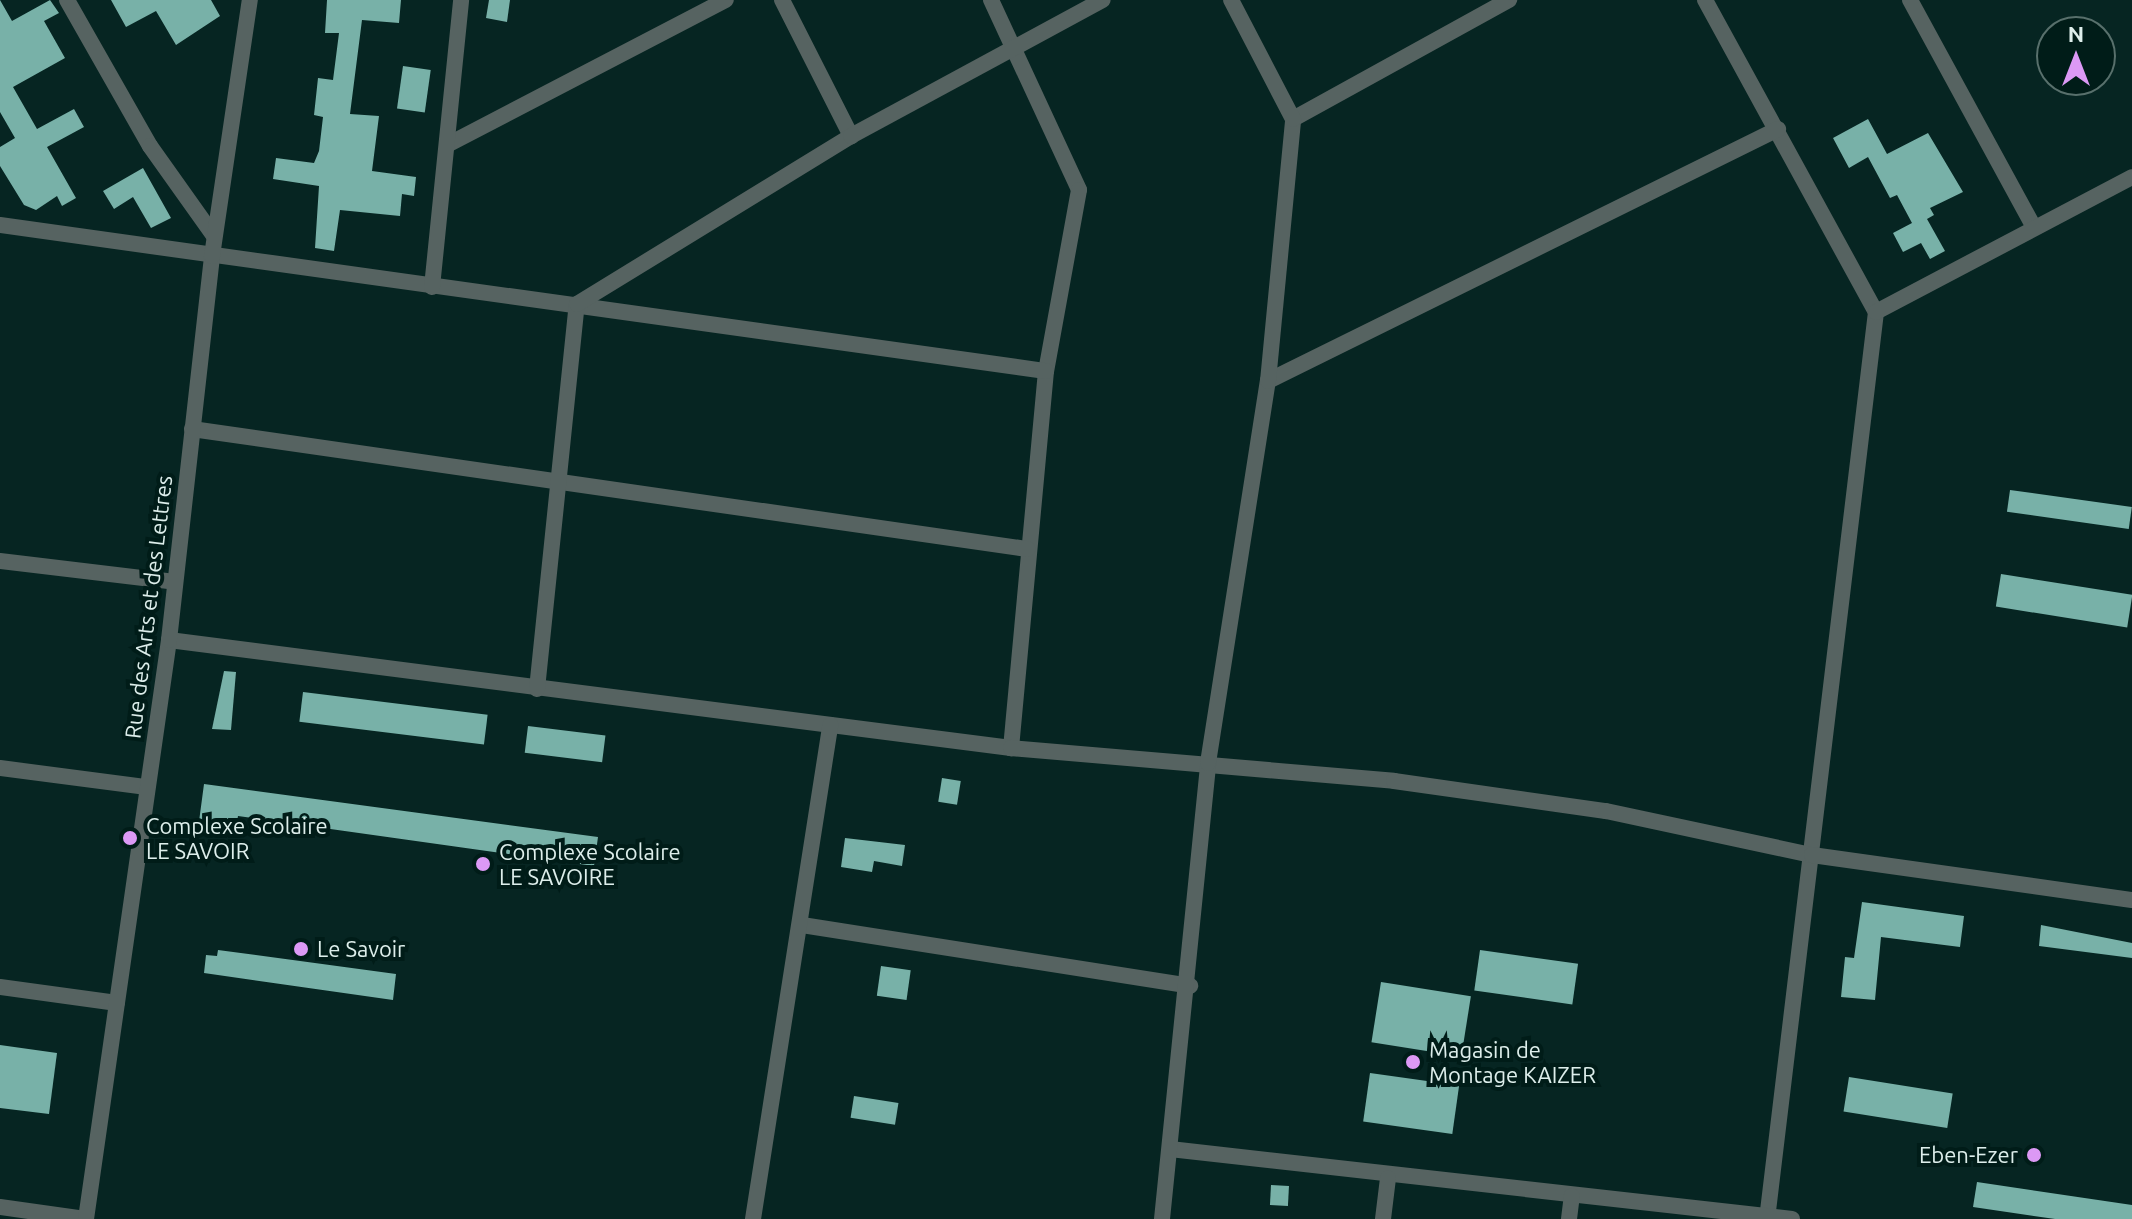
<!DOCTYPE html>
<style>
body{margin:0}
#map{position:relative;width:2132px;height:1219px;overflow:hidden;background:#062522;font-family:Ubuntu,sans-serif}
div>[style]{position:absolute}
.building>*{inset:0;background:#78b1a8;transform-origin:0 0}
.minor>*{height:16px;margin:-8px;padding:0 8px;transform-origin:8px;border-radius:8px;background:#566361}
.dots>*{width:22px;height:22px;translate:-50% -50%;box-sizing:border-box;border:4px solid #001c18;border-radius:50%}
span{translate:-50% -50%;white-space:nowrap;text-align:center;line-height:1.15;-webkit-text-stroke:8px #001c18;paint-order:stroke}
.street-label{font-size:22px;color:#ddeeeb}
.poi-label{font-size:22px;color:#ddeeeb}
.left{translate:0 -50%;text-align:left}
.right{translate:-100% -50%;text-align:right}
.north{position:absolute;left:2036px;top:16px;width:80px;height:80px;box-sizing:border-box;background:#001c18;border:2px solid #58706c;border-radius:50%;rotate:0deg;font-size:22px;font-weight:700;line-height:32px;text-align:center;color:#ddeeeb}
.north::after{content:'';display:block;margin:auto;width:28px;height:36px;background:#dc99f5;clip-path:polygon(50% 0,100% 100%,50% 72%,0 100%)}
</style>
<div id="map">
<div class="building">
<div style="clip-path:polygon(0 0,12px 21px,50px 0,59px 13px,44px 21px,65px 58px,13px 87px,37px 129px,74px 109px,84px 127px,47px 147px,76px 198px,62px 206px,57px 196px,36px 210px,24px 205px,0 166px,0 147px,15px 138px,0 112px)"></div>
<div style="clip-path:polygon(111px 0,211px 0,220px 16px,176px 45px,156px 11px,126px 27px)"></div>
<div style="clip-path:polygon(327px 0,401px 0,399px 23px,362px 20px,350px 114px,379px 116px,372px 171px,416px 177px,414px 196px,402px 194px,400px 216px,340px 210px,334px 251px,315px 248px,319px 186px,273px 179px,276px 158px,314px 163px,319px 151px,323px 117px,314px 115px,318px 78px,333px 80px,339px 33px,325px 33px)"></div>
<div style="clip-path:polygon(489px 0,510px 0,507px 22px,486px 18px)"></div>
<div style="left:403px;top:66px;width:28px;height:43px;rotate:8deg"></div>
<div style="clip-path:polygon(1868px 119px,1887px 154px,1928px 133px,1963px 192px,1930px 208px,1934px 215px,1927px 219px,1945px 251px,1930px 259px,1921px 243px,1903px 252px,1893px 233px,1912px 223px,1897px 195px,1890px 198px,1868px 157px,1849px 168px,1833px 138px)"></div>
<div style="clip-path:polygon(143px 168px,171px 218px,151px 228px,133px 197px,114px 209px,103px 191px)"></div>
<div style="left:2010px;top:490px;width:123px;height:22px;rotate:8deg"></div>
<div style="left:2001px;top:574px;width:133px;height:33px;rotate:9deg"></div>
<div style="clip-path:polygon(224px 671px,236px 672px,231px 730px,212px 729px)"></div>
<div style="left:303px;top:692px;width:186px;height:30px;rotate:7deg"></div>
<div style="left:528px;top:726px;width:78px;height:27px;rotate:7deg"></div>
<div style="left:942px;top:778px;width:19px;height:24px;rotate:9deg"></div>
<div style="clip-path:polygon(204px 784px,598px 837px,594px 866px,238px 816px,235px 833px,198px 829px)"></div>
<div style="clip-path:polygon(845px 838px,905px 845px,902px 866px,874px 861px,872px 872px,841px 867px)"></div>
<div style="clip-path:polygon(1862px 902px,1964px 916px,1960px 947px,1881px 937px,1875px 1000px,1841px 997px,1845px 957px,1854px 958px)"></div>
<div style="clip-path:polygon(2041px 925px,2132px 943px,2132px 958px,2039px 946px)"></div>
<div style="clip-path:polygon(218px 950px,396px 974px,393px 1000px,204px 973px,206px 955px,217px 956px)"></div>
<div style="left:1480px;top:950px;width:99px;height:41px;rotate:8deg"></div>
<div style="left:881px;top:966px;width:30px;height:30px;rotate:8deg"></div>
<div style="left:1381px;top:982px;width:91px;height:61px;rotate:9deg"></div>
<div style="clip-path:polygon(0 1045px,57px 1053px,49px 1114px,0 1108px)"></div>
<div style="left:1370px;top:1073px;width:90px;height:49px;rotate:8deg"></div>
<div style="left:1849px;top:1077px;width:105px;height:35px;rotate:9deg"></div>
<div style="left:854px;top:1096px;width:45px;height:22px;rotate:9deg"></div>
<div style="clip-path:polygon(1977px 1182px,2132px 1205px,2132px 1219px,2055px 1219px,1973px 1207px)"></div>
<div style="left:1271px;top:1185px;width:18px;height:20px;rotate:3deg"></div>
</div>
<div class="minor">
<div style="left:67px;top:0;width:168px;rotate:60.4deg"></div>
<div style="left:150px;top:146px;width:110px;rotate:54.6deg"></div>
<div style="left:782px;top:0;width:153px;rotate:63.1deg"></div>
<div style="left:991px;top:0;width:209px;rotate:65.1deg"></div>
<div style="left:1079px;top:190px;width:184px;rotate:100.3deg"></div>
<div style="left:1046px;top:371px;width:379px;rotate:95.3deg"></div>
<div style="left:1705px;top:0;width:356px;rotate:61.3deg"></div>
<div style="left:1876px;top:312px;width:914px;rotate:96.85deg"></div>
<div style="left:1910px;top:0;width:257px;rotate:61.4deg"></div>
<div style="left:1293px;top:119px;width:247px;rotate:-28.9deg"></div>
<div style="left:449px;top:144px;width:312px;rotate:-27.5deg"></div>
<div style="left:0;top:225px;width:1056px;rotate:7.95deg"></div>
<div style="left:432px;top:287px;width:288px;rotate:-84.2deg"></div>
<div style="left:1876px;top:312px;width:289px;rotate:-27.8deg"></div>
<div style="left:1268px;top:381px;width:569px;rotate:-26.29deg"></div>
<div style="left:192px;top:429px;width:844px;rotate:8.18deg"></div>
<div style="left:0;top:561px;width:176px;rotate:6.8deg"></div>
<div style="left:169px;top:640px;width:849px;rotate:7.31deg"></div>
<div style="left:1011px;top:748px;width:384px;rotate:4.9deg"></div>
<div style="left:1394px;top:781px;width:214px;rotate:8.1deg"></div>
<div style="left:1606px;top:811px;width:211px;rotate:12.1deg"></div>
<div style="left:1812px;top:855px;width:323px;rotate:8deg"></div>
<div style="left:537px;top:689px;width:387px;rotate:-84.1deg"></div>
<div style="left:577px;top:304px;width:321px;rotate:-31.5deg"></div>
<div style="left:851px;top:136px;width:286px;rotate:-28.4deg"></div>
<div style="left:0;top:768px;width:148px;rotate:7.4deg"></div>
<div style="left:802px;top:925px;width:393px;rotate:8.9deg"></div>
<div style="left:0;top:987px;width:118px;rotate:7.8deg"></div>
<div style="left:1170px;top:1149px;width:626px;rotate:6.42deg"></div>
<div style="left:0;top:1207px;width:86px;rotate:8deg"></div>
<div style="left:86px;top:1219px;width:585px;rotate:-81.84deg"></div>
<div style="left:169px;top:640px;width:386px;rotate:-83.6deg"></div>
<div style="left:212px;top:256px;width:259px;rotate:-81.6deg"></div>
<div style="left:753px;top:1219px;width:500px;rotate:-81.1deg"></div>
<div style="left:1162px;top:1219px;width:458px;rotate:-84.2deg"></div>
<div style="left:1208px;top:763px;width:387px;rotate:-81.1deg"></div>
<div style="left:1268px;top:381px;width:263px;rotate:-84.5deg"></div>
<div style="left:1293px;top:119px;width:134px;rotate:-117.5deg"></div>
<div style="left:1383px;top:1219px;width:41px;rotate:-83deg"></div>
<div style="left:1569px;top:1219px;width:23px;rotate:-83deg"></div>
</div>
<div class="dots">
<div style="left:130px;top:838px;background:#dc99f5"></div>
<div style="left:483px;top:864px;background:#dc99f5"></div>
<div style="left:301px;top:949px;background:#dc99f5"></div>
<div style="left:1413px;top:1062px;background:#dc99f5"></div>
<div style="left:2034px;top:1155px;background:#dc99f5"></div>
</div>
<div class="street-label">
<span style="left:148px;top:607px;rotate:-83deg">Rue des Arts et des Lettres</span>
</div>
<div class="poi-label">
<span class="left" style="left:146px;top:838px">Complexe Scolaire<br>LE SAVOIR</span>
<span class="left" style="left:499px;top:864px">Complexe Scolaire<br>LE SAVOIRE</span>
<span class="left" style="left:317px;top:949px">Le Savoir</span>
<span class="left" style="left:1429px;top:1062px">Magasin de<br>Montage KAIZER</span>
<span class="right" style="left:2018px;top:1155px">Eben-Ezer</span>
</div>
<div class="north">N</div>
</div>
